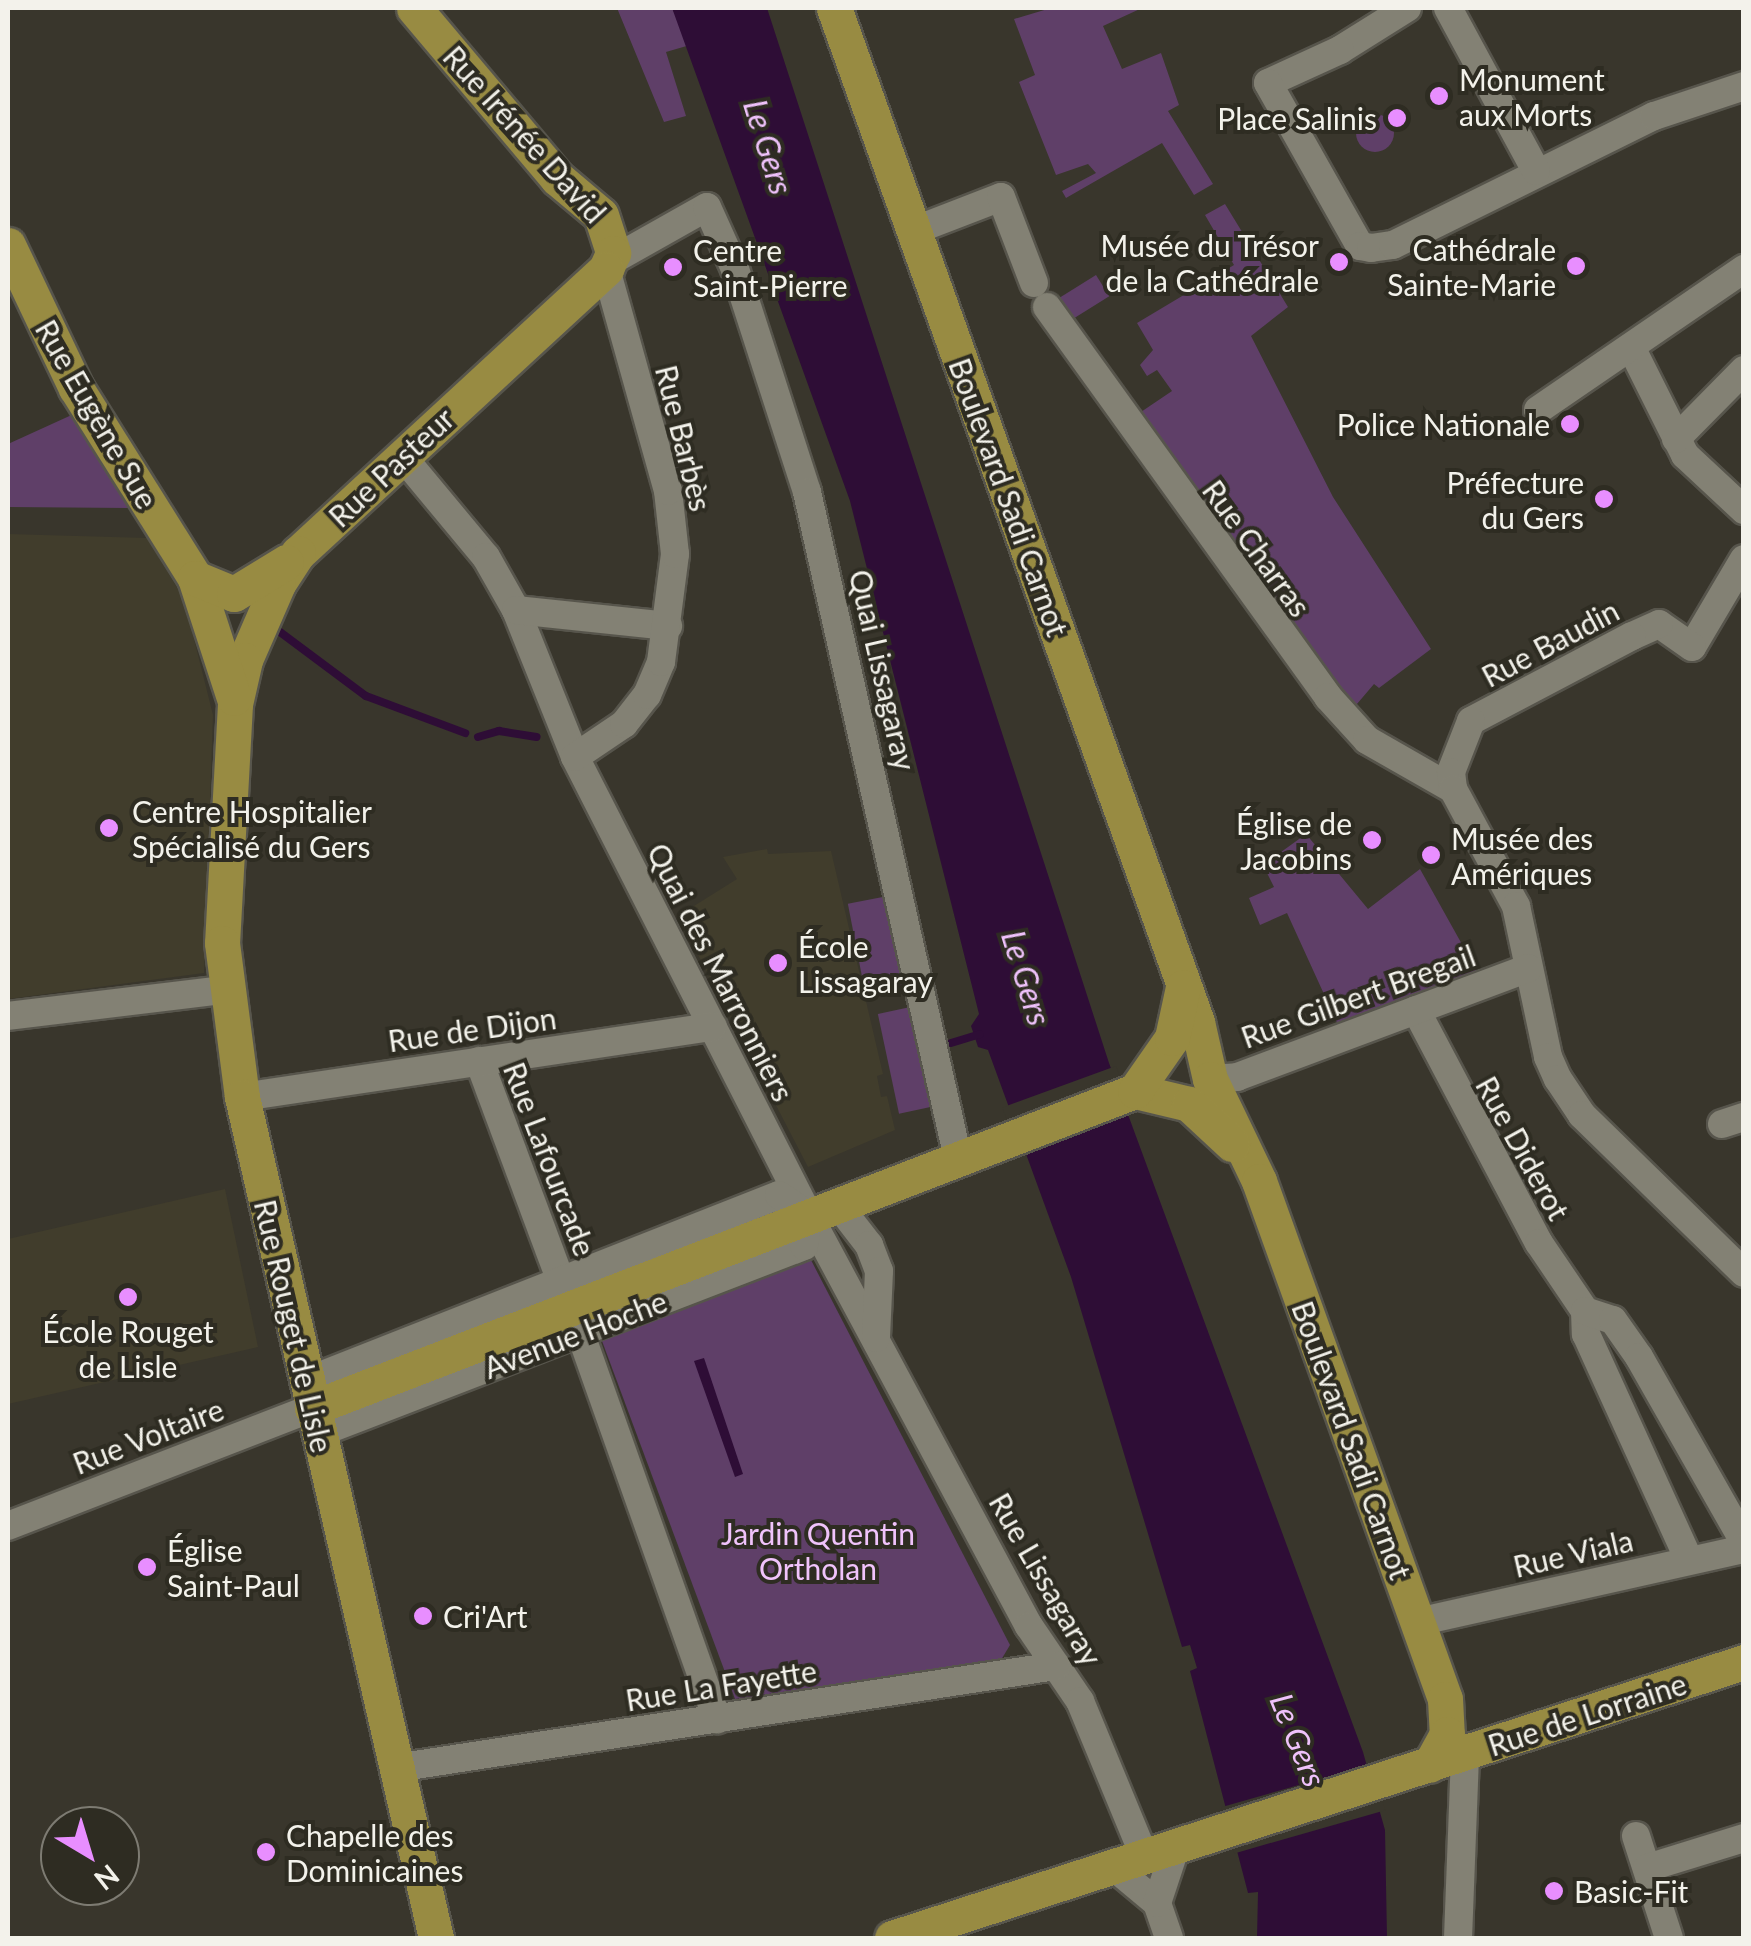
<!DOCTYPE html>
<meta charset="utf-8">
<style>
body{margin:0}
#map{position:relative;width:1751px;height:1946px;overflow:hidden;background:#39362c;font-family:Lato,sans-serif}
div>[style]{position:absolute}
.built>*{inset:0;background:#413d2c}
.green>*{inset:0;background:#5f3f68;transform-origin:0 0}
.round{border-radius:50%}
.water>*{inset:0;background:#2e0d36}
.pier>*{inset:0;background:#39362c;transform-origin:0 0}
.stream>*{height:8px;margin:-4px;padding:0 4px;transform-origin:4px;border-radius:4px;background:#2e0d36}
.roads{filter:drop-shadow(2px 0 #57554c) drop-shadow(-2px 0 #57554c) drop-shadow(0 2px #57554c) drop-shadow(0 -2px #57554c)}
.minor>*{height:28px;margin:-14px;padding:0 14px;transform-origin:14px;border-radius:14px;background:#838174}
.major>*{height:35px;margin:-17.5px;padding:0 17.5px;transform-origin:17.5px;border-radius:17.5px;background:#988b42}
.dots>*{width:28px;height:28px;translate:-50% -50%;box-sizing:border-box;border:5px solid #2e2c22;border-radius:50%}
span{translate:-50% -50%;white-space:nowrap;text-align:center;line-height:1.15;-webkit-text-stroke:8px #2e2c22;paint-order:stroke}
.poi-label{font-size:30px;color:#f3f2eb}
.left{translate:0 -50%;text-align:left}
.right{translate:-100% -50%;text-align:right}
.street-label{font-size:30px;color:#f3f2eb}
.park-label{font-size:30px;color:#f0c3fb}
.water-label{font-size:32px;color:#efc2fb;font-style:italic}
.frame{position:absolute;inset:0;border:10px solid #f3f2eb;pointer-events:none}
.north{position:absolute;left:40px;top:1806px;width:100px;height:100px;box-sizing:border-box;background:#2e2c22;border:2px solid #7d7b72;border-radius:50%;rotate:142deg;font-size:28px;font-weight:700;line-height:40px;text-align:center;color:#f3f2eb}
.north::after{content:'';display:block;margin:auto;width:35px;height:45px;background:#e88eff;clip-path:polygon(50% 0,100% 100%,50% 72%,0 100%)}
</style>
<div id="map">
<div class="built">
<div style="clip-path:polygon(8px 534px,147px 538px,184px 599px,213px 715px,204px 973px,8px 999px)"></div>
<div style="clip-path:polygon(767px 849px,768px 854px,831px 851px,883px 1074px,877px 1076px,881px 1097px,887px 1096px,895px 1130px,808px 1167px,678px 916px,737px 879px,723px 857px)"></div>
<div style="clip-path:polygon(225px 1189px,258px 1347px,8px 1404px,8px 1239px)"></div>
</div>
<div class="green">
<div style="clip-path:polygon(617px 8px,672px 8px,690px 45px,666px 52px,686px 116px,664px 122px)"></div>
<div style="clip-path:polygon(1051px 8px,1142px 8px,1103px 26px,1122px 69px,1161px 53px,1179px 105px,1168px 111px,1213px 184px,1194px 195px,1162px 143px,1066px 198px,1062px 191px,1096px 173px,1088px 164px,1056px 175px,1019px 82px,1035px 75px,1014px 19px)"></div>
<div class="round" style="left:1356px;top:114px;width:38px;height:38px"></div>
<div style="clip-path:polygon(1225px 204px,1288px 307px,1251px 336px,1333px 497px,1431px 649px,1379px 688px,1374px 684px,1351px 711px,1135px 416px,1172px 391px,1157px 370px,1147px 376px,1140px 365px,1153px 350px,1137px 323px,1234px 265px,1205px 215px)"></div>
<div style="left:1096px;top:275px;width:25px;height:43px;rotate:58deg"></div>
<div style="clip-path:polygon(76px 413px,128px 508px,8px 507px,8px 444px)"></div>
<div style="clip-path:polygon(1306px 834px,1368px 909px,1420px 869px,1478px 973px,1339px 1027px,1287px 913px,1260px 925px,1249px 898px,1274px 887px,1263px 865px)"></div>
<div style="left:893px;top:895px;width:97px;height:46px;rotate:79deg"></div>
<div style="left:915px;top:1006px;width:102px;height:38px;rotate:78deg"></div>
<div style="clip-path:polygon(811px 1260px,1010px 1645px,1001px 1660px,735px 1699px,602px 1341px)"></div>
</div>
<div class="water">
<div style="clip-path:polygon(672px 8px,767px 8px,1109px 1063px,1363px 1752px,1385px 1830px,1387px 1938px,1257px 1938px,1258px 1892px,1248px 1893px,1190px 1671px,1197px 1668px,1190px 1645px,1182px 1647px,1071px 1277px,988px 1050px,978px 1047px,971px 1026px,979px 1014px,850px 501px)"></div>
<div style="clip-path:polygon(704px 1358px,743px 1474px,735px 1477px,694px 1361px)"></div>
</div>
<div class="pier">
<div style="left:1116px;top:1066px;width:48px;height:121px;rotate:70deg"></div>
<div style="left:1372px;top:1764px;width:48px;height:157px;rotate:74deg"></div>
</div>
<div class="stream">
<div style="left:280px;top:632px;width:107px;rotate:36.7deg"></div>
<div style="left:366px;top:696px;width:106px;rotate:20.5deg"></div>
<div style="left:478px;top:737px;width:22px;rotate:-16deg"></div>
<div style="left:499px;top:731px;width:38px;rotate:9deg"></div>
<div style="left:951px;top:1043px;width:30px;rotate:-17deg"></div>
</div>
<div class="roads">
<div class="minor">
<div style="left:1407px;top:8px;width:79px;rotate:147.9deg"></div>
<div style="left:1340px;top:50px;width:79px;rotate:155.4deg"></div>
<div style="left:1268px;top:83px;width:187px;rotate:60.6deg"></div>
<div style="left:1360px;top:246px;width:11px;rotate:10deg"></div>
<div style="left:1371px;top:248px;width:22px;rotate:-8deg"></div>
<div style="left:1393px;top:245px;width:291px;rotate:-26.3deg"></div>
<div style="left:1654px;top:116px;width:95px;rotate:-18.4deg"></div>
<div style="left:1448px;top:8px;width:185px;rotate:61.6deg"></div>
<div style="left:913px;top:231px;width:94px;rotate:-21.1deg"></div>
<div style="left:1001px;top:197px;width:92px;rotate:69deg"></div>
<div style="left:611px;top:261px;width:110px;rotate:-29.4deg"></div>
<div style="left:707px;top:207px;width:68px;rotate:65.7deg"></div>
<div style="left:735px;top:269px;width:234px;rotate:72.1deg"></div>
<div style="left:807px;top:492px;width:683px;rotate:77.23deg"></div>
<div style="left:1047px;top:307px;width:481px;rotate:54.2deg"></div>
<div style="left:1328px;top:697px;width:58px;rotate:47.8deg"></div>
<div style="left:1367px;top:740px;width:99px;rotate:29.7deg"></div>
<div style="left:1631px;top:347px;width:121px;rotate:63.4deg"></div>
<div style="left:1685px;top:455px;width:81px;rotate:43deg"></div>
<div style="left:1538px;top:410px;width:250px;rotate:-34.4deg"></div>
<div style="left:1676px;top:439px;width:97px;rotate:-45.4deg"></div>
<div style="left:402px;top:456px;width:131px;rotate:50.3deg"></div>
<div style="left:486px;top:557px;width:61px;rotate:60.5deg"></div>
<div style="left:516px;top:610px;width:158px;rotate:68.1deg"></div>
<div style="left:575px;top:757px;width:515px;rotate:62.99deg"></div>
<div style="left:809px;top:1216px;width:465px;rotate:61.8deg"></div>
<div style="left:1029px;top:1626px;width:91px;rotate:55.8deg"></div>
<div style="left:1080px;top:1701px;width:170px;rotate:67.5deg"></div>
<div style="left:1744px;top:559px;width:102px;rotate:120.6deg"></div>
<div style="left:1692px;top:647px;width:40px;rotate:-145.1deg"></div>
<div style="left:1659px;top:624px;width:30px;rotate:156deg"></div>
<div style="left:1632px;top:636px;width:182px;rotate:152.2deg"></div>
<div style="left:1471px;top:721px;width:55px;rotate:111.4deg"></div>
<div style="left:1451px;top:772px;width:17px;rotate:83deg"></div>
<div style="left:1453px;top:789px;width:133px;rotate:61.7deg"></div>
<div style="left:1516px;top:906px;width:154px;rotate:78deg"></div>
<div style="left:1548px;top:1057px;width:24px;rotate:66deg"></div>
<div style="left:1558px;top:1079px;width:43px;rotate:56.3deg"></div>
<div style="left:1582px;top:1115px;width:226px;rotate:44.3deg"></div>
<div style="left:516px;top:610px;width:153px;rotate:6deg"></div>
<div style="left:575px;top:757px;width:59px;rotate:-34deg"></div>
<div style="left:624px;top:724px;width:37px;rotate:-52deg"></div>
<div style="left:647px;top:695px;width:36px;rotate:-67deg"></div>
<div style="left:661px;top:662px;width:109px;rotate:-82.6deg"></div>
<div style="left:675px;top:554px;width:63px;rotate:-96.3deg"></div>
<div style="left:668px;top:491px;width:230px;rotate:-105.6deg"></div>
<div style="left:1416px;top:1010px;width:263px;rotate:62.2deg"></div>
<div style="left:1539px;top:1243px;width:82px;rotate:55.9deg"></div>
<div style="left:1585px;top:1311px;width:23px;rotate:88deg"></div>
<div style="left:1586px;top:1334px;width:248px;rotate:65.5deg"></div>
<div style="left:8px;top:1016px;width:218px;rotate:-6.9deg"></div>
<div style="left:479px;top:1061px;width:235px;rotate:69.6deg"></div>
<div style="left:1210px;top:1079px;width:27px;rotate:-4deg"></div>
<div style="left:1237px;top:1077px;width:311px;rotate:-20.5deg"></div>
<div style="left:242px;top:1097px;width:476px;rotate:-8.5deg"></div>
<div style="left:1722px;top:1124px;width:23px;rotate:-18deg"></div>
<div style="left:838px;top:1205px;width:51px;rotate:52.2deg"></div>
<div style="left:869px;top:1245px;width:28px;rotate:69deg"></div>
<div style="left:879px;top:1271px;width:67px;rotate:92.6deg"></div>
<div style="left:1585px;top:1311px;width:29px;rotate:18deg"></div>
<div style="left:1613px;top:1320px;width:45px;rotate:54.9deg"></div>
<div style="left:1639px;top:1357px;width:213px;rotate:60.4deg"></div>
<div style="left:580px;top:1332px;width:411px;rotate:70.5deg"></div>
<div style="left:307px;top:1381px;width:507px;rotate:-21.51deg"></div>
<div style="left:779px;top:1195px;width:35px;rotate:35deg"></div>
<div style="left:319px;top:1433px;width:520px;rotate:-21.08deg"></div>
<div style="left:804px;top:1246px;width:30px;rotate:-81deg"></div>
<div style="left:8px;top:1526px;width:326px;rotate:-21.2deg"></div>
<div style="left:1417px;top:1622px;width:335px;rotate:-12.6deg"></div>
<div style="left:396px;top:1768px;width:668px;rotate:-8.79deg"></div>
<div style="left:1636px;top:1836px;width:107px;rotate:72.1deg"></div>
<div style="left:1115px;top:1868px;width:55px;rotate:39.8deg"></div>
<div style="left:1157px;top:1903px;width:37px;rotate:71deg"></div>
<div style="left:1647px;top:1868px;width:102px;rotate:-17.2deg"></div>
<div style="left:1157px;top:1903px;width:57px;rotate:-71.6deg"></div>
<div style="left:1458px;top:1938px;width:184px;rotate:-87.8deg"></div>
</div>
<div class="major">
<div style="left:414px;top:8px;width:222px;rotate:49.9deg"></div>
<div style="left:557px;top:178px;width:57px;rotate:40.1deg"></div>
<div style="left:601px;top:215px;width:40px;rotate:72deg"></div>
<div style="left:613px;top:253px;width:17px;rotate:114deg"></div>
<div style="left:606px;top:269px;width:419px;rotate:137.3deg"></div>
<div style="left:298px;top:553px;width:37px;rotate:123deg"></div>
<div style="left:278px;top:584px;width:83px;rotate:113.5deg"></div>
<div style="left:245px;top:660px;width:45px;rotate:102.8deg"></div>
<div style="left:235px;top:704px;width:239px;rotate:93.1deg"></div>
<div style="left:222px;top:943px;width:155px;rotate:82.6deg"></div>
<div style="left:242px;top:1097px;width:863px;rotate:77.01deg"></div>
<div style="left:834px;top:8px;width:1077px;rotate:70.3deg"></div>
<div style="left:1197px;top:1022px;width:58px;rotate:77.2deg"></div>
<div style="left:1210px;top:1079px;width:113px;rotate:64.3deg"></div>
<div style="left:1259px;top:1181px;width:550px;rotate:70.25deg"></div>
<div style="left:1445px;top:1699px;width:35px;rotate:87deg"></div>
<div style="left:1447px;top:1734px;width:35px;rotate:119deg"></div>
<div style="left:8px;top:245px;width:158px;rotate:64.6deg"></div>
<div style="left:76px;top:388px;width:224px;rotate:57.9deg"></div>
<div style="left:195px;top:578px;width:126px;rotate:72deg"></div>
<div style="left:195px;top:578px;width:42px;rotate:22.3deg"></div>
<div style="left:234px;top:594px;width:61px;rotate:-31.6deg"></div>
<div style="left:1135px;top:1091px;width:56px;rotate:13.5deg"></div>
<div style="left:1189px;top:1104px;width:59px;rotate:42.9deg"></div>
<div style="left:312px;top:1408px;width:882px;rotate:-21.07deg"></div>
<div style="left:1135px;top:1091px;width:65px;rotate:-55.1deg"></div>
<div style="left:1172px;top:1038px;width:52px;rotate:-77.8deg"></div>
<div style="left:892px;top:1938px;width:896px;rotate:-17.95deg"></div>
</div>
</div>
<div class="dots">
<div style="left:1439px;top:96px;background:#e88eff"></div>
<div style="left:1397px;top:118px;background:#e88eff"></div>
<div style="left:1339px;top:262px;background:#e88eff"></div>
<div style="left:1576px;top:266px;background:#e88eff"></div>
<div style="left:673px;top:267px;background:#e88eff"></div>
<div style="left:1570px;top:424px;background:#e88eff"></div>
<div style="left:1604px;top:499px;background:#e88eff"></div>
<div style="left:109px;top:828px;background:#e88eff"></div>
<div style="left:1372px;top:840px;background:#e88eff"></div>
<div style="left:1431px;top:855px;background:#e88eff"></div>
<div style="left:778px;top:963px;background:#e88eff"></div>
<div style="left:128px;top:1297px;background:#e88eff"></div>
<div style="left:147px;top:1567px;background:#e88eff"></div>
<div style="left:423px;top:1616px;background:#e88eff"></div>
<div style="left:266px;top:1852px;background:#e88eff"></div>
<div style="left:1554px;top:1891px;background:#e88eff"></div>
</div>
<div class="poi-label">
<span class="left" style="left:1459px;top:96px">Monument<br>aux Morts</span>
<span class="right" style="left:1377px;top:118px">Place Salinis</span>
<span class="right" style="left:1319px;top:262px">Musée du Trésor<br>de la Cathédrale</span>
<span class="right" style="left:1556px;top:266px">Cathédrale<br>Sainte-Marie</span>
<span class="left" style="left:693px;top:267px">Centre<br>Saint-Pierre</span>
<span class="right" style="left:1550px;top:424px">Police Nationale</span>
<span class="right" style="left:1584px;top:499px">Préfecture<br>du Gers</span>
<span class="left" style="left:132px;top:828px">Centre Hospitalier<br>Spécialisé du Gers</span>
<span class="right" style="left:1352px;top:840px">Église de<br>Jacobins</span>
<span class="left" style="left:1451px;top:855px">Musée des<br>Amériques</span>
<span class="left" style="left:798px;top:963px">École<br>Lissagaray</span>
<span style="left:128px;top:1348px">École Rouget<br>de Lisle</span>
<span class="left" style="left:167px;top:1567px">Église<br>Saint-Paul</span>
<span class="left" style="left:443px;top:1616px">Cri'Art</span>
<span class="left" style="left:286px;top:1852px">Chapelle des<br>Dominicaines</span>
<span class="left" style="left:1574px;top:1891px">Basic-Fit</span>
</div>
<div class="street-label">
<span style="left:525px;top:134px;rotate:48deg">Rue Irénée David</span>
<span style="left:97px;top:414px;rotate:60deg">Rue Eugène Sue</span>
<span style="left:684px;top:438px;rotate:76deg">Rue Barbès</span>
<span style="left:391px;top:467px;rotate:-43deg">Rue Pasteur</span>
<span style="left:1009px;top:497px;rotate:70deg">Boulevard Sadi Carnot</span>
<span style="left:1257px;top:548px;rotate:54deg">Rue Charras</span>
<span style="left:1550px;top:643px;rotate:-28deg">Rue Baudin</span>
<span style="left:883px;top:670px;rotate:77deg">Quai Lissagaray</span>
<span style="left:721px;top:972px;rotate:63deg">Quai des Marronniers</span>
<span style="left:1358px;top:996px;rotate:-20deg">Rue Gilbert Bregail</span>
<span style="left:472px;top:1029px;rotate:-8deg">Rue de Dijon</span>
<span style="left:1523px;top:1148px;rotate:61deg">Rue Diderot</span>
<span style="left:550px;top:1159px;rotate:69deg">Rue Lafourcade</span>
<span style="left:294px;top:1326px;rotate:77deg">Rue Rouget de Lisle</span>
<span style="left:575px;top:1334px;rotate:-21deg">Avenue Hoche</span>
<span style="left:148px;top:1436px;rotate:-21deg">Rue Voltaire</span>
<span style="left:1352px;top:1440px;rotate:70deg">Boulevard Sadi Carnot</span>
<span style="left:1573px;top:1553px;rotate:-13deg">Rue Viala</span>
<span style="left:1046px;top:1579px;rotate:60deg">Rue Lissagaray</span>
<span style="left:721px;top:1685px;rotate:-9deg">Rue La Fayette</span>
<span style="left:1587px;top:1714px;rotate:-18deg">Rue de Lorraine</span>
</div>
<div class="park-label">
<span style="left:818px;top:1550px">Jardin Quentin<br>Ortholan</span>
</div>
<div class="water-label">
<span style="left:768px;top:147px;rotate:73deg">Le Gers</span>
<span style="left:1026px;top:978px;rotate:73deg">Le Gers</span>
<span style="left:1298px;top:1740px;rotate:68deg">Le Gers</span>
</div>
<div class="frame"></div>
<div class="north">N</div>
</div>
